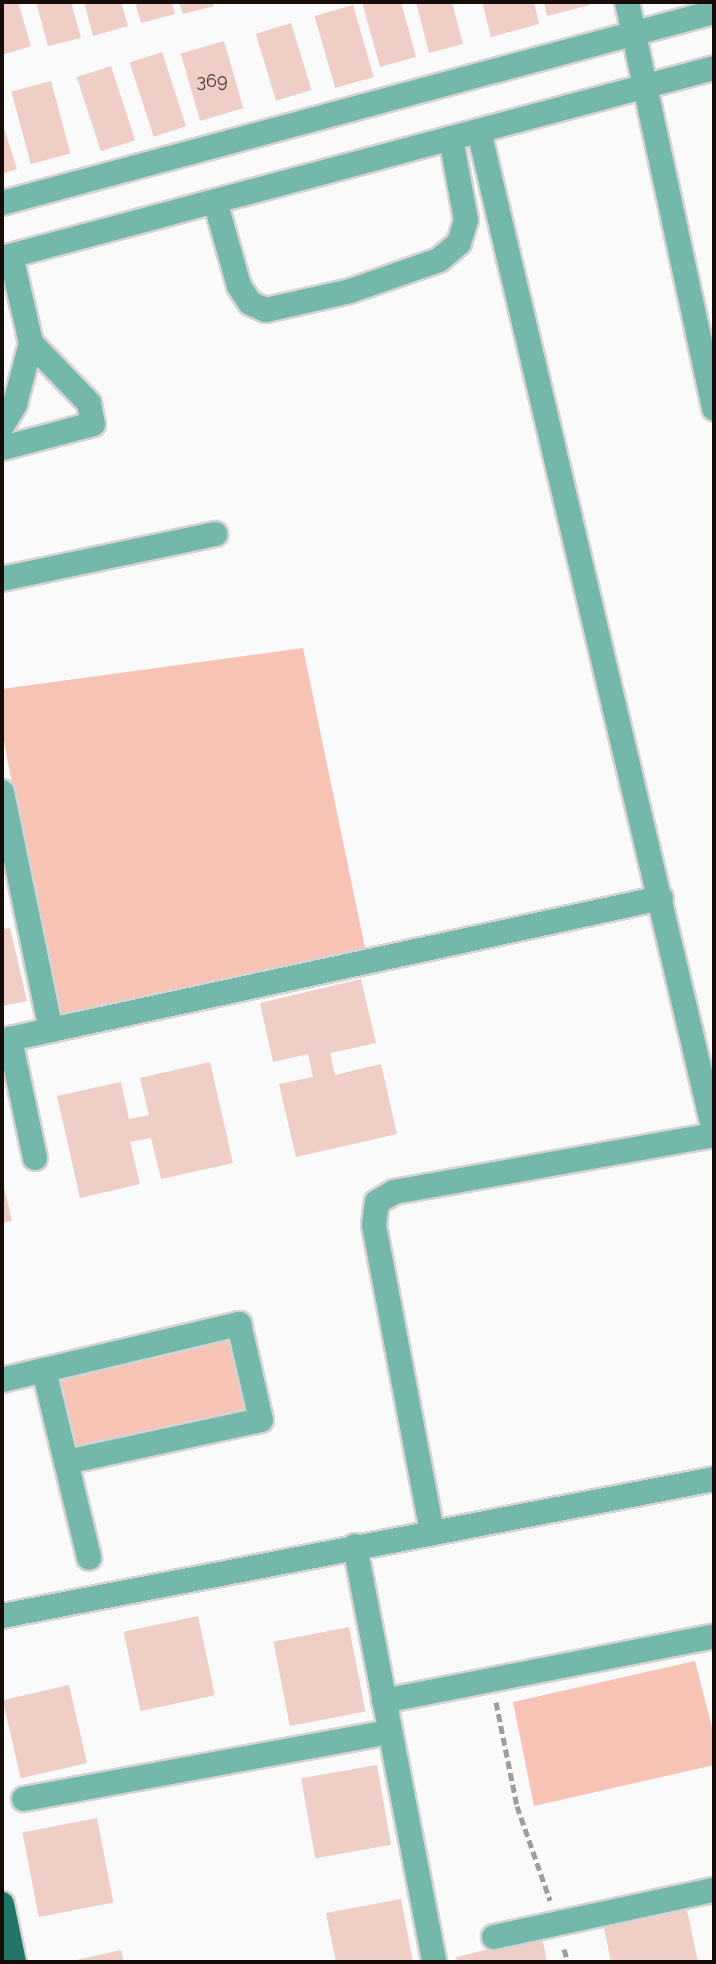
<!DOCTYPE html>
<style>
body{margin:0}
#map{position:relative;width:716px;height:1964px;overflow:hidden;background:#fafafa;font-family:Raleway,sans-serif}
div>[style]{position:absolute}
.green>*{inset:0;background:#f7c3b4;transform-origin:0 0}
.building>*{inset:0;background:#eecec5;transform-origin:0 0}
.path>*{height:5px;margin-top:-2.5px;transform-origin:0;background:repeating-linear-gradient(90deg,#a09c9b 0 8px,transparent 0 12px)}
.roads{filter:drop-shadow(2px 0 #d6d4d3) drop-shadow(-2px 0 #d6d4d3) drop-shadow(0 2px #d6d4d3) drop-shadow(0 -2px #d6d4d3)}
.minor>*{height:24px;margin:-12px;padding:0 12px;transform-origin:12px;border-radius:12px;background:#74b8ab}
.major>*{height:24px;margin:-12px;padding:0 12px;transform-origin:12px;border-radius:12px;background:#217569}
span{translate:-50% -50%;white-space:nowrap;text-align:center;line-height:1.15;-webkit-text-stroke:8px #fff;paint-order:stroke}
.number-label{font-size:18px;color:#4c3c38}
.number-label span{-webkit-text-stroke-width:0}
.frame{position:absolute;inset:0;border:4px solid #160c09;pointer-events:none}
</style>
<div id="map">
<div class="green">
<div style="clip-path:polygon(303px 648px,366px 953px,56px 1021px,2px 730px,2px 689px)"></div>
<div style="left:233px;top:1335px;width:79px;height:181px;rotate:77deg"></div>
<div style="clip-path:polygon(695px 1661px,714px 1735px,714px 1765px,534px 1806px,513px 1702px)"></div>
</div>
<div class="building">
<div style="clip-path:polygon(2px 2px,18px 2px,31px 46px,2px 55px)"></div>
<div style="clip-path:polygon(36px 2px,71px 2px,81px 38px,48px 46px)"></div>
<div style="clip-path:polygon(84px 2px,121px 2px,128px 26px,93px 36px)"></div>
<div style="clip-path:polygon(135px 2px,172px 2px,175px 14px,141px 23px)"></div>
<div style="clip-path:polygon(179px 2px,213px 2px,214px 6px,183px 14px)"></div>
<div style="clip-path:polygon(362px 2px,401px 2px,416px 57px,380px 67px)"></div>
<div style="clip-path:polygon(416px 2px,452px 2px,463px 44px,429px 53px)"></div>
<div style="clip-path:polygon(482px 2px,534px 2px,539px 24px,491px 37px)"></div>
<div style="clip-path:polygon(544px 2px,590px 2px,590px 5px,547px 16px)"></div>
<div style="left:353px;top:5px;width:75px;height:40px;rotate:74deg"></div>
<div style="left:291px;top:23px;width:70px;height:37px;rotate:73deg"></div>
<div style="left:224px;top:41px;width:70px;height:45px;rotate:74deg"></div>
<div style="left:162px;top:52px;width:78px;height:34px;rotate:72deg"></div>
<div style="left:111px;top:66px;width:78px;height:36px;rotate:72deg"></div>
<div style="left:51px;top:81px;width:75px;height:41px;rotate:75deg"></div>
<div style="clip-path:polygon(2px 122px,17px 169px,2px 174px)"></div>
<div style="clip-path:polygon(10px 928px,27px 1001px,2px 1006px,2px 929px)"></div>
<div style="clip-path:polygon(361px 979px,376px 1043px,330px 1053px,335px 1075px,381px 1064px,397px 1134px,296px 1157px,279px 1084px,313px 1077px,308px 1054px,273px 1062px,260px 1003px)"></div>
<div style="clip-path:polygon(210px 1062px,233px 1163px,161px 1179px,151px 1138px,130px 1142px,140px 1184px,80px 1198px,57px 1096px,121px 1082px,129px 1119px,149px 1115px,140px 1078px)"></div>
<div style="clip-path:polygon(2px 1179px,12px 1221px,2px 1223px)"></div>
<div style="left:198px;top:1616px;width:81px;height:76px;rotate:78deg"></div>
<div style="left:349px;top:1627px;width:86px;height:77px;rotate:79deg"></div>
<div style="left:69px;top:1685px;width:80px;height:68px;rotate:77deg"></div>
<div style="left:377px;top:1765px;width:81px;height:77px;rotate:80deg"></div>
<div style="left:97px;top:1818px;width:86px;height:76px;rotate:79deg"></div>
<div style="clip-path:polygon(401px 1899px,413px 1962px,336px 1962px,326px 1913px)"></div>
<div style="clip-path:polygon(687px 1910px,698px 1962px,611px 1962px,604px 1928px)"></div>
<div style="clip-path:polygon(542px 1937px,547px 1962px,457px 1962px,456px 1957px)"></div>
<div style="clip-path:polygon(121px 1950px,124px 1962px,72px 1962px,72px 1961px)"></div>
</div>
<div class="path">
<div style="left:496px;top:1702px;width:106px;rotate:78.6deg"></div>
<div style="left:517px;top:1806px;width:100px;rotate:70.7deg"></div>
<div style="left:564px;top:1949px;width:14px;rotate:73deg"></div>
</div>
<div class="roads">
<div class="minor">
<div style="left:627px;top:2px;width:416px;rotate:77.9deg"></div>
<div style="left:479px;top:131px;width:1027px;rotate:76.78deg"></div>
<div style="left:215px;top:201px;width:88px;rotate:74.2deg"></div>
<div style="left:239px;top:286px;width:20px;rotate:57deg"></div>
<div style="left:250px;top:303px;width:17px;rotate:24deg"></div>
<div style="left:266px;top:310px;width:86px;rotate:-12.7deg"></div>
<div style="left:350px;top:291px;width:94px;rotate:-19.2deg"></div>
<div style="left:439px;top:260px;width:26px;rotate:-40deg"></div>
<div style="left:459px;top:243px;width:24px;rotate:-73deg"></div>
<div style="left:466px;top:220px;width:83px;rotate:-100.4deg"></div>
<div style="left:2px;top:203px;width:737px;rotate:-15.02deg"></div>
<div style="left:2px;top:258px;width:737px;rotate:-14.94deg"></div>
<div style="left:2px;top:426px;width:26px;rotate:-59deg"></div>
<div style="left:15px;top:404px;width:63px;rotate:-75.3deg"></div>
<div style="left:2px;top:441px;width:7px;rotate:82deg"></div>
<div style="left:3px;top:448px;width:93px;rotate:-14.9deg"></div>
<div style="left:93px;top:424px;width:21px;rotate:-101deg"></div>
<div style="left:89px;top:403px;width:83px;rotate:-134deg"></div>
<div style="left:31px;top:343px;width:89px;rotate:-102.9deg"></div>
<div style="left:2px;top:579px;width:218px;rotate:-11.9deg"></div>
<div style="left:2px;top:792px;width:243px;rotate:78.4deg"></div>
<div style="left:51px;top:1030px;width:624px;rotate:-12.21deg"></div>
<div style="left:35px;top:1158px;width:122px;rotate:-101.9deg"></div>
<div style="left:10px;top:1039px;width:42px;rotate:-12.4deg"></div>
<div style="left:44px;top:1370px;width:193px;rotate:76.5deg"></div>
<div style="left:2px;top:1380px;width:244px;rotate:-13.3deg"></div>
<div style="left:239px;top:1324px;width:98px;rotate:77.1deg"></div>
<div style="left:261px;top:1420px;width:198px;rotate:167.8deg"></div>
<div style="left:432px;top:1532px;width:312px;rotate:-100.7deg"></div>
<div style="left:374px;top:1225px;width:23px;rotate:-83deg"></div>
<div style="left:377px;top:1202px;width:20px;rotate:-30deg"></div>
<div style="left:394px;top:1192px;width:325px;rotate:-10.1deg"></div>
<div style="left:355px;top:1546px;width:423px;rotate:79.2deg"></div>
<div style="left:2px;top:1616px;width:725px;rotate:-10.89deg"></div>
<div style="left:384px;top:1701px;width:336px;rotate:-11.1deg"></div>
<div style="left:24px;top:1799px;width:371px;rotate:-10.4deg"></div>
<div style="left:494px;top:1937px;width:225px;rotate:-12.1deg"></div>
</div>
<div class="major">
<div style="left:2px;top:1904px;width:59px;rotate:78.3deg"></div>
</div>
</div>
<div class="number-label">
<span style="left:212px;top:81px">369</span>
</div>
<div class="frame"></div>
</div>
